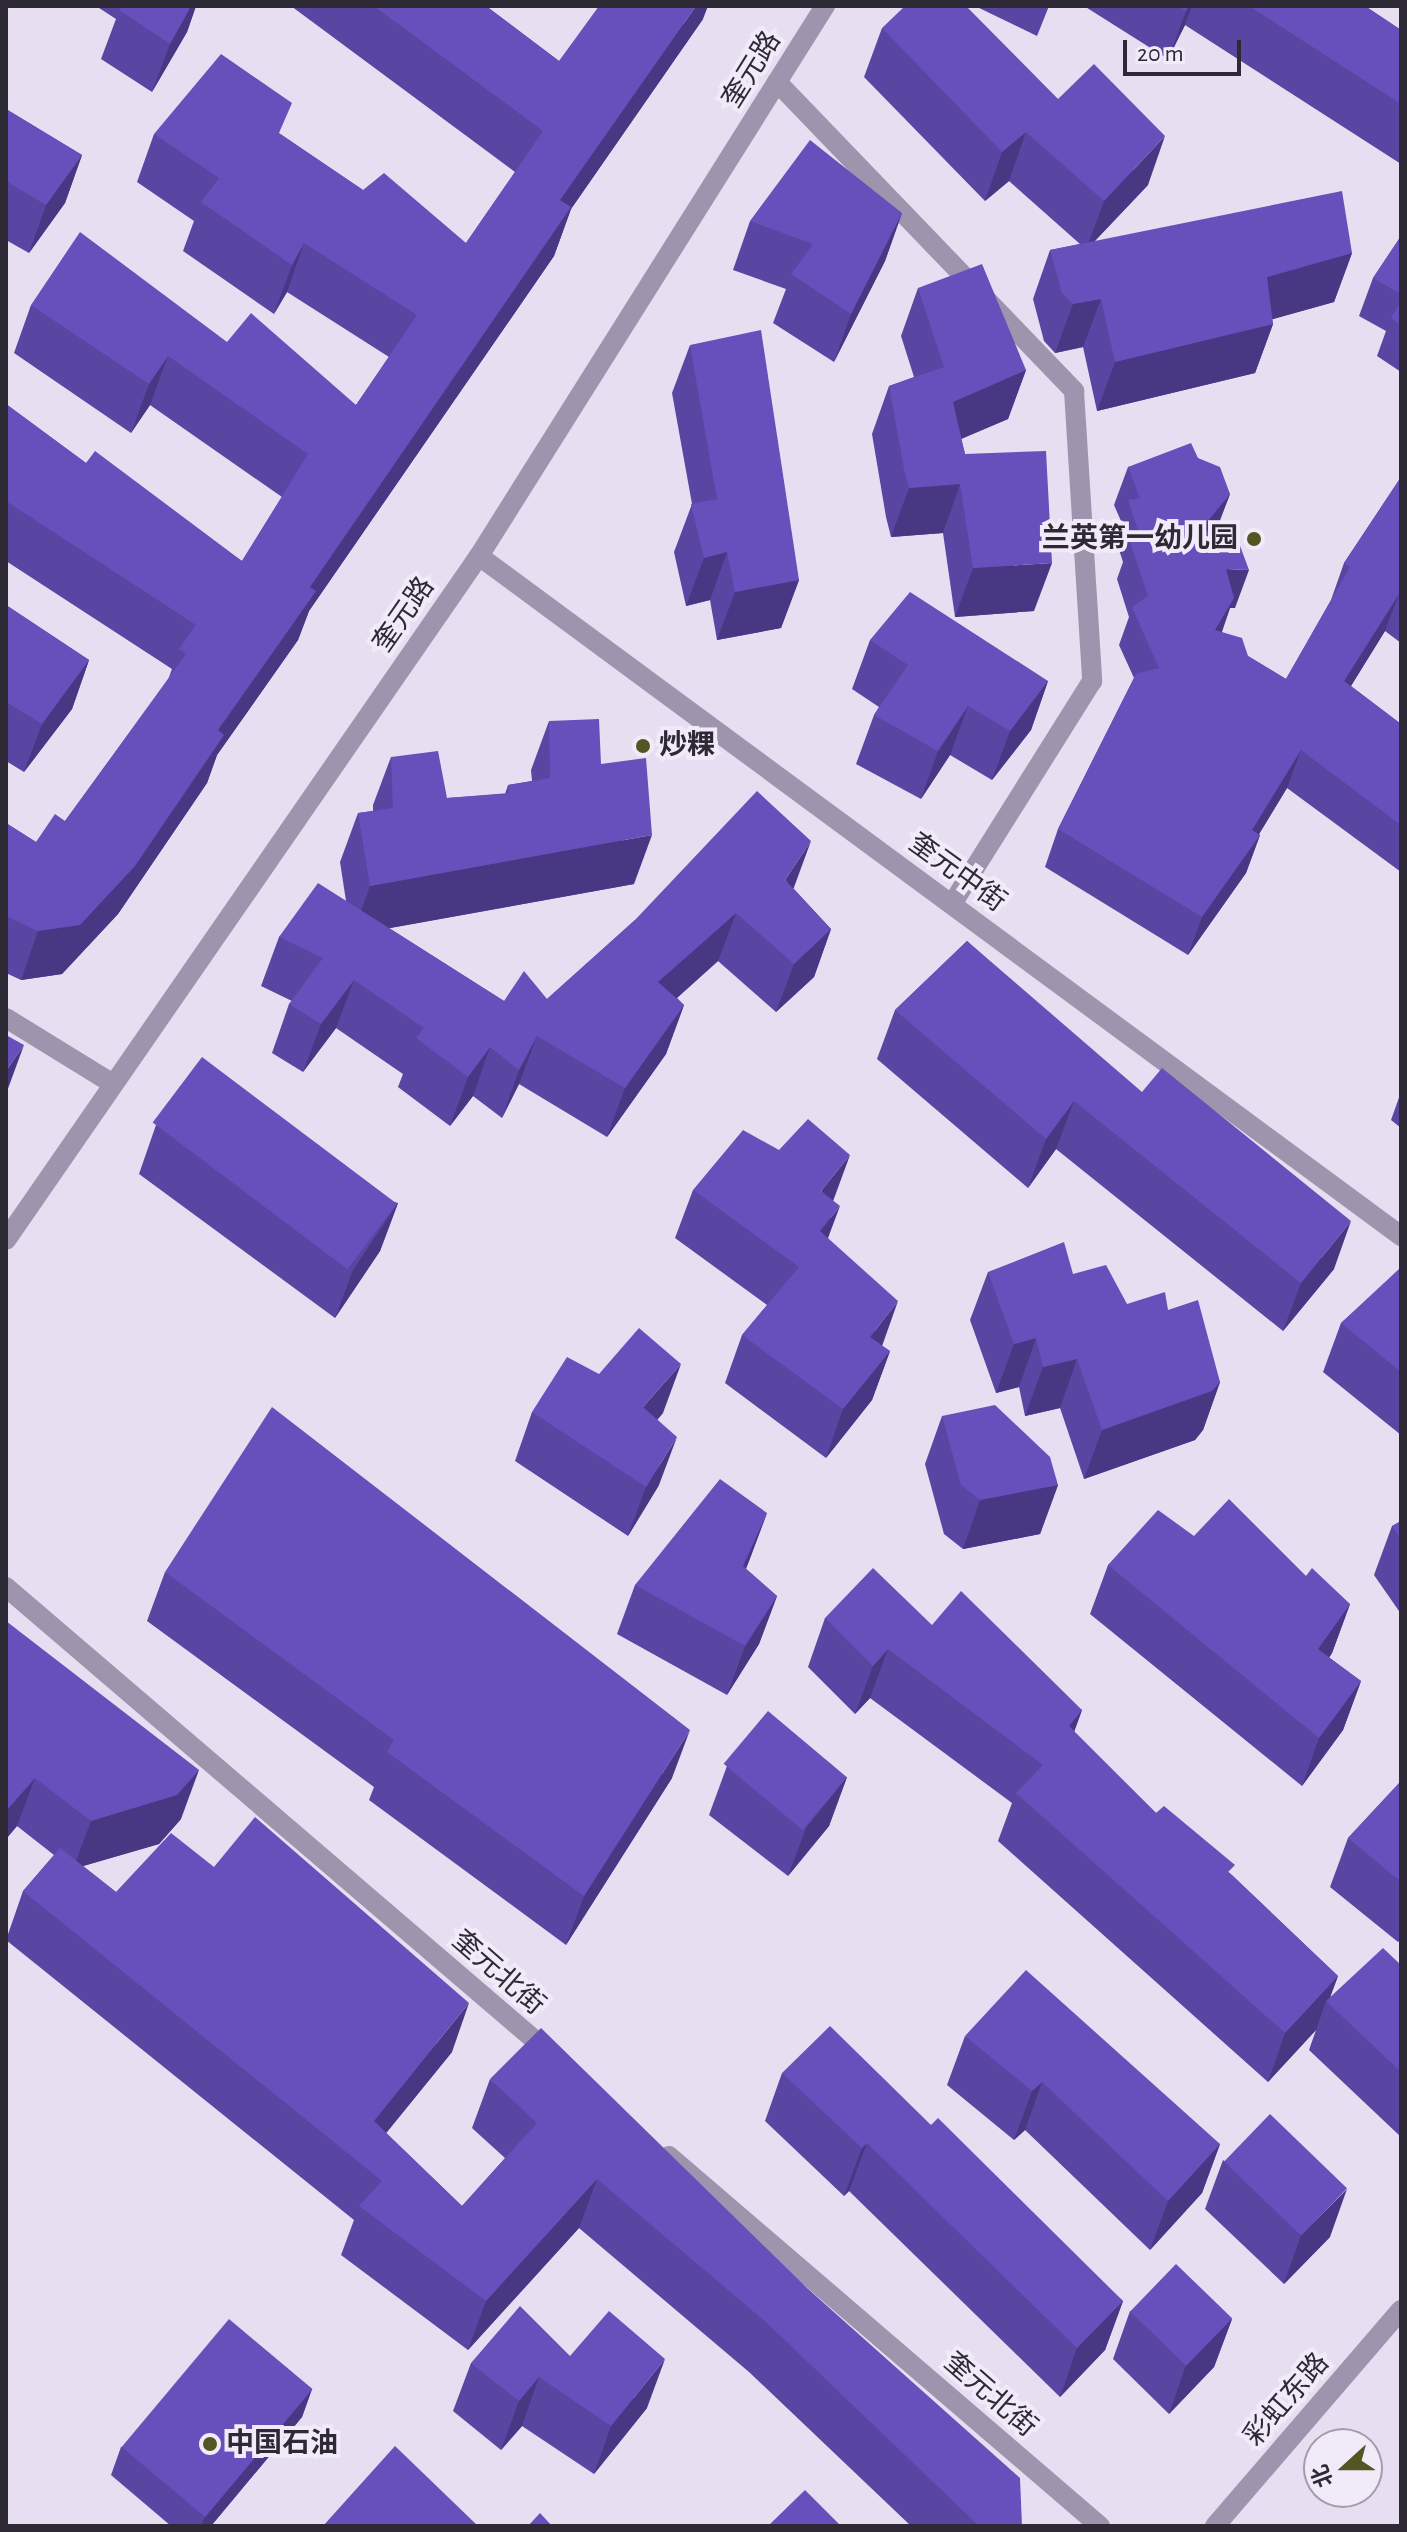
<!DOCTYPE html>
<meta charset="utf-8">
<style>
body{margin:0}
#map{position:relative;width:1407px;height:2532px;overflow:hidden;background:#e7def1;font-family:"Alegreya Sans","Noto Sans SC",sans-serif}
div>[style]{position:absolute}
.minor>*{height:20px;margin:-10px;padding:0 10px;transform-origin:10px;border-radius:10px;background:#9e94ae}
.wall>*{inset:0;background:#5945a2}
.shaded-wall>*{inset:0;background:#483884}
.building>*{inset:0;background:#6750bc;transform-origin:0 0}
.dots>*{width:22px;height:22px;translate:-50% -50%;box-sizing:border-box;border:4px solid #f1eaf9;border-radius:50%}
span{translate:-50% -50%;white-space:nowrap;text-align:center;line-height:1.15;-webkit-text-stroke:8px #f1eaf9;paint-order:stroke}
.street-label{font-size:28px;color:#2d2a36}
.poi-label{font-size:28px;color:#2d2a36;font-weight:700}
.right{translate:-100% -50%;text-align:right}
.left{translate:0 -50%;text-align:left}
.frame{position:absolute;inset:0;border:8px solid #2d2a36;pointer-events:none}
.north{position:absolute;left:1303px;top:2428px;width:80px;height:80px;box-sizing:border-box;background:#f1eaf9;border:2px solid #a39dab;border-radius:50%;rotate:249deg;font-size:22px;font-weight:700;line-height:32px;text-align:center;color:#2d2a36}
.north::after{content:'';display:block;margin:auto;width:28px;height:36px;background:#535522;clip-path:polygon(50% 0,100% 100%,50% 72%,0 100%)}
.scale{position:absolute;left:1123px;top:40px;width:118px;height:36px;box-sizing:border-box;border:4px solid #2d2a36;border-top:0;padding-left:10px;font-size:24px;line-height:28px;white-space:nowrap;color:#2d2a36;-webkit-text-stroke:6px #f1eaf9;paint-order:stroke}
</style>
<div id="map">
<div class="minor">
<div style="left:777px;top:82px;width:429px;rotate:46.1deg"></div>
<div style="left:1074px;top:391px;width:291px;rotate:86.4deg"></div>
<div style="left:1092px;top:681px;width:263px;rotate:122.1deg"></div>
<div style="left:479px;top:556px;width:1146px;rotate:36.41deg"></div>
<div style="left:6px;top:1018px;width:122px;rotate:31.6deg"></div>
<div style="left:6px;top:1240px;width:832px;rotate:-55.34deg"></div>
<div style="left:479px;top:556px;width:650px;rotate:-57.83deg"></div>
<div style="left:6px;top:1587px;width:718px;rotate:40.59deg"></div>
<div style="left:669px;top:2156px;width:568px;rotate:40.65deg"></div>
<div style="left:1215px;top:2526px;width:285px;rotate:-49.3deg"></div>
</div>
<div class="wall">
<div style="clip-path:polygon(96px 6px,196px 6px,187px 32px,152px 92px,101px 59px,116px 19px)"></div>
<div style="clip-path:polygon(291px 6px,486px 6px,559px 61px,703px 19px,571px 209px,554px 256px,309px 611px,298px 640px,217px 755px,207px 783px,118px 914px,62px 974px,21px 980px,6px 973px,6px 823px,36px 842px,65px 821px,168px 680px,172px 669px,6px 561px,6px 404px,86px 463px,242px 561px,282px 497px,150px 405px,131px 433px,14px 353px,31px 305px,227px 342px,356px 405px,389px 357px,287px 292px,274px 314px,183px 251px,194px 221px,137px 182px,154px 134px,280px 134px,363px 190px,466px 243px,515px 172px)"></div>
<div style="clip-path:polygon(975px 6px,1049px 6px,1037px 36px)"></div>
<div style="clip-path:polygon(1084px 6px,1365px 6px,1401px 30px,1401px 164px,1185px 25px,1168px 59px)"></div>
<div style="clip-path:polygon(882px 28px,1058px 99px,1148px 185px,1095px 241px,1352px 253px,1334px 302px,1272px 319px,1273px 324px,1255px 373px,1097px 411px,1083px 347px,1055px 353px,1044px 341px,1033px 299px,1050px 250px,1080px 244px,1009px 181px,985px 201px,864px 77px)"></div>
<div style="clip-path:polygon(6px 109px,82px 155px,65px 203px,29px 253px,6px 240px)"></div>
<div style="clip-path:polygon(902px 213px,885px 261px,834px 362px,773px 323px,786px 289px,733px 270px,750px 221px)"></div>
<div style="clip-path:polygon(1401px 236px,1401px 372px,1377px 356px,1386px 331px,1359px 316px,1373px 278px)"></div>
<div style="clip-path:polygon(918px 288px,1026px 370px,1008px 419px,961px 439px,965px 454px,1034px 611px,955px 617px,943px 533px,891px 537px,886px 517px,872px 434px,889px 386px,914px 377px,901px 336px)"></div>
<div style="clip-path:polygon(690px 345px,799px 580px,781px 628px,717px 640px,710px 600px,686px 606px,674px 552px,692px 504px,672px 393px)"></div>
<div style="clip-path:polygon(1198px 458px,1230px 494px,1214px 534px,1235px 608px,1230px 608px,1222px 632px,1248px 656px,1286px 679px,1331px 600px,1344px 563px,1401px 477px,1401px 643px,1385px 631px,1351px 686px,1401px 724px,1401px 872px,1287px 788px,1259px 834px,1260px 835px,1246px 873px,1188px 955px,1045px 867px,1058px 829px,1134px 678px,1119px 645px,1129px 617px,1117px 579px,1123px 562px,1115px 537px,1121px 521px,1114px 505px,1128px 467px)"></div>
<div style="clip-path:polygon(6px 605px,89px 660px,72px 709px,24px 772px,6px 761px)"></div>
<div style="clip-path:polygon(870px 640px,1048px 681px,1031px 730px,992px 780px,950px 755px,921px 799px,856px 764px,874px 715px,879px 707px,852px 689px)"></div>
<div style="clip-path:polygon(549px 721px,601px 764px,634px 884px,389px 928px,504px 1001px,547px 999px,635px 920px,794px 889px,831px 929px,814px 977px,776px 1012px,718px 961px,677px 998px,684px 1005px,666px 1054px,607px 1137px,519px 1084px,502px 1118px,473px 1096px,450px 1126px,398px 1087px,403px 1074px,336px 1028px,303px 1072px,272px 1053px,289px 1004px,292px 1001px,261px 986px,279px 937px,346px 901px,340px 862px,358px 813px,373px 811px,373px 805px,391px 757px,447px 798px,505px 794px,508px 785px,532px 781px,531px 770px)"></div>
<div style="clip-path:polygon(967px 941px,1334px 1269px,1283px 1331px,1056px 1149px,1028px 1188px,877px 1059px,895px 1010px)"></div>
<div style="clip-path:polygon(1401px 1092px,1401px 1128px,1391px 1120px)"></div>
<div style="clip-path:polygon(156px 1125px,398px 1203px,380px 1251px,335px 1318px,139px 1174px)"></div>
<div style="clip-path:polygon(693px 1190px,833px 1200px,828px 1238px,882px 1346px,890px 1351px,872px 1400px,826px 1458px,725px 1383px,742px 1335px,767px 1305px,675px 1238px)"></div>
<div style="clip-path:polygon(1401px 1270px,1401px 1435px,1323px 1372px,1341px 1323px)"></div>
<div style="clip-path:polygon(988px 1272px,1073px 1274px,1127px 1304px,1168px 1310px,1220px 1382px,1203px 1430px,1195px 1440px,1084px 1479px,1060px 1408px,1025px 1416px,1019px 1387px,996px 1393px,970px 1320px)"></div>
<div style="clip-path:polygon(532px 1412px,663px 1413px,657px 1420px,659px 1485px,628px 1536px,515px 1461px)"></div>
<div style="clip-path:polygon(942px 1416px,1058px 1485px,1040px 1534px,963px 1549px,944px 1534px,925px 1464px)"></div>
<div style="clip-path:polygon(767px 1513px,746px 1569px,777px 1596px,759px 1644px,727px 1695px,617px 1634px,635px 1585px)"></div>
<div style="clip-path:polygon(1401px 1521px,1401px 1614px,1374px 1575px,1392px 1526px)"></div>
<div style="clip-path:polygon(1194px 1536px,1306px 1576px,1350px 1604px,1332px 1653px,1329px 1658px,1361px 1681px,1343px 1730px,1302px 1786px,1090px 1614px,1108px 1565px)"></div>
<div style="clip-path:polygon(165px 1572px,672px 1778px,566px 1945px,369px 1800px,374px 1787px,147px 1621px)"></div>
<div style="clip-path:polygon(825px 1618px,932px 1625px,1082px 1710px,1074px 1732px,1156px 1813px,1232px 1875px,1338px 1976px,1330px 1997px,1401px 1965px,1401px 2137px,1309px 2050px,1316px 2030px,1268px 2082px,998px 1841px,1012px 1803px,870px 1698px,855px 1714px,808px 1667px)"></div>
<div style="clip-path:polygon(6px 1621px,181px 1819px,159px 1844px,83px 1866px,116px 1892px,452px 2052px,386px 2133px,462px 2206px,505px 2158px,472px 2128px,490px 2079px,1022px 2526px,911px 2526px,749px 2372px,579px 2228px,468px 2350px,341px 2255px,354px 2220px,6px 1940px,23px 1891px,54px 1855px,17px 1826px,6px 1839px)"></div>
<div style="clip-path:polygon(727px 1766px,847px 1777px,829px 1826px,788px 1876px,709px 1815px)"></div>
<div style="clip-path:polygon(1401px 1781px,1401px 1939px,1398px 1942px,1330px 1887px,1348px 1838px)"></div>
<div style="clip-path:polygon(965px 2036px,1220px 2144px,1202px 2193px,1150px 2250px,1025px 2130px,1014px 2140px,947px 2085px)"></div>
<div style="clip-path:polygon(782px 2073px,931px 2125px,1123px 2301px,1105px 2350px,1060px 2397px,849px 2191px,844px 2196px,765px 2121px)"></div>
<div style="clip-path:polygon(1223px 2160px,1330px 2237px,1284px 2284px,1205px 2209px)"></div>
<div style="clip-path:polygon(1130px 2311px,1232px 2319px,1214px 2367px,1169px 2414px,1113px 2359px)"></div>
<div style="clip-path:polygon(570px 2356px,647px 2408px,594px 2474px,522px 2426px,501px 2450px,453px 2411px,471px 2363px)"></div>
<div style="clip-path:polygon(312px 2389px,302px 2417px,211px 2526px,171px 2526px,111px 2475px,121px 2447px)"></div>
</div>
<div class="shaded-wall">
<div style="clip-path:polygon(191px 6px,196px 6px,187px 32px,152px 92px,170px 44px)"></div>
<div style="clip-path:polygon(696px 6px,708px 6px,703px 19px,571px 209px,554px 256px,309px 611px,298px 640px,217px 755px,207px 783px,118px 914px,62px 974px,21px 980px,38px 931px,310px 587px,560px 200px)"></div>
<div style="clip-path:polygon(1188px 6px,1192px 6px,1185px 25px,1168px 59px)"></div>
<div style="clip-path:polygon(1026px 132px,1009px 181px,985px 201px,1002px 152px)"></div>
<div style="clip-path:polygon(1165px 136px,1148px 185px,1086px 250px,1104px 201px)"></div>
<div style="clip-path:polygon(82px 155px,65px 203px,29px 253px,46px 205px)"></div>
<div style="clip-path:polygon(902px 213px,885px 261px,834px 362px,851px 314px)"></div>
<div style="clip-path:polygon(304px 243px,287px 292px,274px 314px,292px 265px)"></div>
<div style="clip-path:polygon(1352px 253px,1334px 302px,1249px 326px,1267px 277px)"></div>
<div style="clip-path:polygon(1101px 299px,1083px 347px,1055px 353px,1073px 304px)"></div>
<div style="clip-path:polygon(1273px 324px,1255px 373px,1097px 411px,1115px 362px)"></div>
<div style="clip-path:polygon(168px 356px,150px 405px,131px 433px,149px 384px)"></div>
<div style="clip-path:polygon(1026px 370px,1008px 419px,935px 450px,953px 402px)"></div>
<div style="clip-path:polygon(960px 484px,943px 533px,891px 537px,909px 488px)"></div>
<div style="clip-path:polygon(1230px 494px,1216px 531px,1188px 566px,1201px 529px)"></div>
<div style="clip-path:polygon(727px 552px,710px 600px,686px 606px,704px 558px)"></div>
<div style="clip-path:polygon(1052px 563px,1034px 611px,955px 617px,973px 568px)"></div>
<div style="clip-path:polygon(1226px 569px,1249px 570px,1235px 608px,1230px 608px,1220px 636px,1201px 668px)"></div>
<div style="clip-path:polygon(799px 580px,781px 628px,717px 640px,735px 592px)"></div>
<div style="clip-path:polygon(1399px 594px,1385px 631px,1331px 718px,1344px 681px)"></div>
<div style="clip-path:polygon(89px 660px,72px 709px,24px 772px,42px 724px)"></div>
<div style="clip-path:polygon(1048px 681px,1031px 730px,992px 780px,1010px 731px)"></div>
<div style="clip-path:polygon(968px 706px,950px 755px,921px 799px,938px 751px)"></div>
<div style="clip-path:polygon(1301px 750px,1287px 788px,1247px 854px,1260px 835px,1246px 873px,1188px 955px,1202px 917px,1252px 830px)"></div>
<div style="clip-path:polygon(652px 835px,634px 884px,352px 935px,370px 886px)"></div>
<div style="clip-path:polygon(811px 841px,793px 890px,785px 880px)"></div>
<div style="clip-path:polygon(736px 913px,718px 961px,641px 1030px,658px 982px)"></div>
<div style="clip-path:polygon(831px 929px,814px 977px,776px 1012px,794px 964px)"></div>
<div style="clip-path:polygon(354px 980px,336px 1028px,303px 1072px,321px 1024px)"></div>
<div style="clip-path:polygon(684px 1005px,666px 1054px,607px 1137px,625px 1088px)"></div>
<div style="clip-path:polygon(537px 1036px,519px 1084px,502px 1118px,519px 1070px)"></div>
<div style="clip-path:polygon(24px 1045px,6px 1094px,6px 1071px)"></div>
<div style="clip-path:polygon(490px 1047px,473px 1096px,450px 1126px,468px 1077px)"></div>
<div style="clip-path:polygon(1074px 1101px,1056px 1149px,1028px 1188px,1046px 1139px)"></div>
<div style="clip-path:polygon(850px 1155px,832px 1204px,821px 1191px)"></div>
<div style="clip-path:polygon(398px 1203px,380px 1251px,335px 1318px,353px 1270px)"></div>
<div style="clip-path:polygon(840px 1206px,822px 1254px,820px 1231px)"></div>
<div style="clip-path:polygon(1351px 1221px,1334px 1269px,1283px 1331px,1301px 1283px)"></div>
<div style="clip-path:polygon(898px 1301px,881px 1349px,870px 1337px)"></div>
<div style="clip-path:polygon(1036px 1338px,1019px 1387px,996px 1393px,1014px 1344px)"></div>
<div style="clip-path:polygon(890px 1351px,872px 1400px,826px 1458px,843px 1409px)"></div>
<div style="clip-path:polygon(1077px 1359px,1060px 1408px,1025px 1416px,1043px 1367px)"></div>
<div style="clip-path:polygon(681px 1364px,663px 1413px,626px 1456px,643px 1407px)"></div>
<div style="clip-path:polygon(1220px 1382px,1203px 1430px,1195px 1440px,1084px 1479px,1102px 1430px)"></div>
<div style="clip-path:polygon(677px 1437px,659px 1485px,628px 1536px,646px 1487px)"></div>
<div style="clip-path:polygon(1058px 1485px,1040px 1534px,963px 1549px,980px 1500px)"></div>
<div style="clip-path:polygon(767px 1513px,749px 1561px,725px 1615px,743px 1566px)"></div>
<div style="clip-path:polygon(777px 1596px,759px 1644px,727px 1695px,745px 1646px)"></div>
<div style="clip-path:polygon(1350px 1604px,1332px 1653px,1301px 1698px,1318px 1649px)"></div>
<div style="clip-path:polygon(888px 1649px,870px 1698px,855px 1714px,873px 1666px)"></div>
<div style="clip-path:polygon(1361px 1681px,1343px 1730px,1302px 1786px,1319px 1738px)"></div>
<div style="clip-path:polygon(1082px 1710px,1064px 1759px,1069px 1726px)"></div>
<div style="clip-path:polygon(690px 1730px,672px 1778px,566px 1945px,584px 1896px)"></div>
<div style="clip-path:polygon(199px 1770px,181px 1819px,159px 1844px,73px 1869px,91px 1821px)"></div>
<div style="clip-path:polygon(847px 1777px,829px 1826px,788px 1876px,806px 1828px)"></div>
<div style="clip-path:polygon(35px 1778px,17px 1826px,6px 1839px,6px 1811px)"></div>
<div style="clip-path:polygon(1338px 1976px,1328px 2003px,1326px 2001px,1316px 2030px,1268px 2082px,1285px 2033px)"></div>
<div style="clip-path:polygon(469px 2003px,452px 2052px,361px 2164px,374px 2121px)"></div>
<div style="clip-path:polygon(1042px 2082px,1025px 2130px,1014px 2140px,1032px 2091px)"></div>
<div style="clip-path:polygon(867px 2143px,849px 2191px,844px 2196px,862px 2148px)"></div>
<div style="clip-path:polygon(1220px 2144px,1202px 2193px,1150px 2250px,1168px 2201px)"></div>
<div style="clip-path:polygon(597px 2179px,579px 2228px,468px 2350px,486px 2301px)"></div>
<div style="clip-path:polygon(1347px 2189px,1330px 2237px,1284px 2284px,1301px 2235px)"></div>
<div style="clip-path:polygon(1123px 2301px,1105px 2350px,1060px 2397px,1077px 2348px)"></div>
<div style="clip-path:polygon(1232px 2319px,1214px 2367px,1169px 2414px,1186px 2365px)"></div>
<div style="clip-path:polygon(665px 2359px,647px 2408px,594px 2474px,611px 2426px)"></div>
<div style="clip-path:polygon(539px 2377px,522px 2426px,501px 2450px,519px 2401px)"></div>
<div style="clip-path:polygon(312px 2389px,302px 2417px,211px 2526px,201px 2526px,204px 2518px)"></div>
</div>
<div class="building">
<div style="clip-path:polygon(121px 6px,191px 6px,170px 44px,119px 10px)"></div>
<div style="clip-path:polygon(374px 6px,486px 6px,559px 61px,599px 6px,696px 6px,560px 200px,571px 207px,310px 587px,316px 591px,218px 730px,224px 735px,135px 866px,80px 925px,38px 931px,6px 916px,6px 823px,36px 842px,55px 814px,65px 821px,186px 654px,179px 649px,196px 625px,6px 501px,6px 404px,86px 463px,95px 451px,242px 561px,308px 454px,168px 356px,149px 384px,31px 305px,80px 232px,227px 342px,251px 313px,356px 405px,417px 315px,304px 243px,292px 265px,201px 202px,219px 178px,154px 134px,221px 54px,292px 103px,279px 133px,363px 190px,384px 173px,466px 243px,543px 131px)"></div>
<div style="clip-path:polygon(905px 6px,966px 6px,1058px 99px,1094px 64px,1165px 136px,1104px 201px,1026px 132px,1002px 152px,882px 28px)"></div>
<div style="clip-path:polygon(1178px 6px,1188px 6px,1186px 11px)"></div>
<div style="clip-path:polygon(1249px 6px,1365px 6px,1401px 30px,1401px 104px)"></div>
<div style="clip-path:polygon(6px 109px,82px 155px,46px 205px,6px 181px)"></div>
<div style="clip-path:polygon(810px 140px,902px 213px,851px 314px,791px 274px,813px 244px,750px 221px)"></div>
<div style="clip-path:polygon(1342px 191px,1352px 253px,1267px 277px,1273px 324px,1115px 362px,1101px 299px,1073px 304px,1062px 293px,1050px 250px)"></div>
<div style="clip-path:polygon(1401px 236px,1401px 294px,1373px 278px)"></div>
<div style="clip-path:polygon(982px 264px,1026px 370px,953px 402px,965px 454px,1046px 451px,1052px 563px,973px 568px,960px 484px,909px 488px,904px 469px,889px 386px,944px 367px,918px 288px)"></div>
<div style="clip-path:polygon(1401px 300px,1401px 325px,1391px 318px)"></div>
<div style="clip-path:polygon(761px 330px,799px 580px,735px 592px,727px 552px,704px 558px,691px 504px,717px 499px,690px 345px)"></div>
<div style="clip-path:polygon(1191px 443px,1198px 458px,1220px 467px,1230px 494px,1201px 529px,1239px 543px,1249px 570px,1226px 569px,1234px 598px,1215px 630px,1242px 638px,1248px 656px,1286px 679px,1350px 567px,1344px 563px,1401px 477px,1401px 595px,1399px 594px,1344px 681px,1401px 724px,1401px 825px,1301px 750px,1252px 830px,1260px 835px,1202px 917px,1058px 829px,1136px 674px,1159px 668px,1132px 607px,1148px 596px,1130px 542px,1140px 536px,1128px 500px,1140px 498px,1128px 467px)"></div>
<div style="clip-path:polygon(910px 592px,1048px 681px,1010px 731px,968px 706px,938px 751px,874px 715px,908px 665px,870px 640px)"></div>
<div style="clip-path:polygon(6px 605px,89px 660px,42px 724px,6px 702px)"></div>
<div style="clip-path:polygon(599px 719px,601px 764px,646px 758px,652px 835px,370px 886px,358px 813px,393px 808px,391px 757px,438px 751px,447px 798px,509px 793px,508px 785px,550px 778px,549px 721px)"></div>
<div style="clip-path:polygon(757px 791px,811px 841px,785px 880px,831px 929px,794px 964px,736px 913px,658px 982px,684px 1005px,625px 1088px,537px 1036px,519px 1070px,490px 1047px,468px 1077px,416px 1038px,424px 1028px,354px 980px,321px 1024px,289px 1004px,323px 958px,279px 937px,318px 883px,504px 1001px,524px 971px,547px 999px,635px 920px)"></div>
<div style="clip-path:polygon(967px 941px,1142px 1092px,1162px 1068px,1351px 1221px,1301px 1283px,1074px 1101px,1046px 1139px,895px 1010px)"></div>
<div style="clip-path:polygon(6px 1035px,24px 1045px,6px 1071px)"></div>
<div style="left:202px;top:1057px;width:244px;height:82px;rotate:37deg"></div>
<div style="clip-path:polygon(808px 1119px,850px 1155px,821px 1191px,840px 1206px,820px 1231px,898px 1301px,870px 1337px,890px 1351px,843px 1409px,742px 1335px,799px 1267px,693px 1190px,743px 1130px,779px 1150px)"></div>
<div style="clip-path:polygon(1064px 1242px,1073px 1274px,1106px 1265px,1127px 1304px,1165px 1292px,1168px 1310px,1198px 1300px,1220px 1382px,1212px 1391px,1102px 1430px,1077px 1359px,1043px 1367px,1036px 1338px,1014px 1344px,988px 1272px)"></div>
<div style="clip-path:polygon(1399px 1269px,1401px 1270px,1401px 1372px,1341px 1323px)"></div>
<div style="clip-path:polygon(639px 1328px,681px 1364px,643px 1407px,677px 1437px,646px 1487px,532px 1412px,567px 1357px,599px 1374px)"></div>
<div style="clip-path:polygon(995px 1405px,1050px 1457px,1058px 1485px,980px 1500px,961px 1485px,942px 1416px)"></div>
<div style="clip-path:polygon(272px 1407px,690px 1730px,584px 1896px,387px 1752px,394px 1740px,165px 1572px)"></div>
<div style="clip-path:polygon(720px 1479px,767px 1513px,743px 1566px,777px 1596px,745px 1646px,635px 1585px)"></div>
<div style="clip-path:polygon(1229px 1499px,1306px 1576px,1312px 1568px,1350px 1604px,1318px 1649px,1361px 1681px,1319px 1738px,1108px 1565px,1158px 1510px,1194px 1536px)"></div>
<div style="clip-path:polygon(1401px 1521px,1401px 1540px,1392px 1526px)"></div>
<div style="clip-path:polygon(873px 1568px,932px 1625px,961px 1591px,1082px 1710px,1069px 1726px,1156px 1813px,1164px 1806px,1235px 1865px,1228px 1872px,1338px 1976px,1285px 2033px,1016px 1793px,1043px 1765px,888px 1649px,873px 1666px,825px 1618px)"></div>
<div style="clip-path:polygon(6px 1621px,199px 1770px,177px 1795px,91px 1821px,35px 1778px,6px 1811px)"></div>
<div style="left:768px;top:1711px;width:103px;height:69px;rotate:40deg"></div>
<div style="clip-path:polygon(1401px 1781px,1401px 1882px,1348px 1838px)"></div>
<div style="clip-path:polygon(255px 1817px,469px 2003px,374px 2121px,462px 2206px,537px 2123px,490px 2079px,541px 2028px,807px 2288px,1020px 2478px,1022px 2526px,979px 2526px,767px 2323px,597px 2179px,486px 2301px,359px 2206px,382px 2181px,23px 1891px,60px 1848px,116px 1892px,171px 1833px,214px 1867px)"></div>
<div style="clip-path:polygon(1383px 1948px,1401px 1965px,1401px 2072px,1326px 2001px)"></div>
<div style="clip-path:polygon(1026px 1970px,1220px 2144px,1168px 2201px,1042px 2082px,1032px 2091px,965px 2036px)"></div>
<div style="clip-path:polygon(830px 2026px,931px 2125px,938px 2118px,1123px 2301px,1077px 2348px,867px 2143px,862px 2148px,782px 2073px)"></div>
<div style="left:1270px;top:2114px;width:107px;height:66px;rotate:44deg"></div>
<div style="left:1176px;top:2264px;width:78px;height:66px;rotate:44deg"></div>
<div style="clip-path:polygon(520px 2306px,570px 2356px,609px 2311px,665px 2359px,611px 2426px,539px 2377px,519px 2401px,471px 2363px)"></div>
<div style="left:229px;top:2319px;width:109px;height:167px;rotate:40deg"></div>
<div style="clip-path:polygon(395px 2446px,478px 2526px,323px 2526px)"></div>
<div style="clip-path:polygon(805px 2490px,841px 2526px,768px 2526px)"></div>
<div style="clip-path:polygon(540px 2513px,552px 2526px,528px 2526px)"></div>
</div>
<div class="dots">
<div style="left:1254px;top:539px;background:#535522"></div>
<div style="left:643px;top:746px;background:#535522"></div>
<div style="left:210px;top:2444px;background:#535522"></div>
</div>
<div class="street-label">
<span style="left:752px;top:70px;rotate:-58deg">奎元路</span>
<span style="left:404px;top:615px;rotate:-55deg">奎元路</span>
<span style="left:957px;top:873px;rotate:36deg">奎元中街</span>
<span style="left:498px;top:1973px;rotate:41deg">奎元北街</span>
<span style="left:990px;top:2395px;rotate:41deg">奎元北街</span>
<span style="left:1287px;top:2400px;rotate:-49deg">彩虹东路</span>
</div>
<div class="poi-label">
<span class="right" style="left:1238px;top:539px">兰英第一幼儿园</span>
<span class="left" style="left:659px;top:746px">炒粿</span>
<span class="left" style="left:226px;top:2444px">中国石油</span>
</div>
<div class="frame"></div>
<div class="north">北</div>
<div class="scale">20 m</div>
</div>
